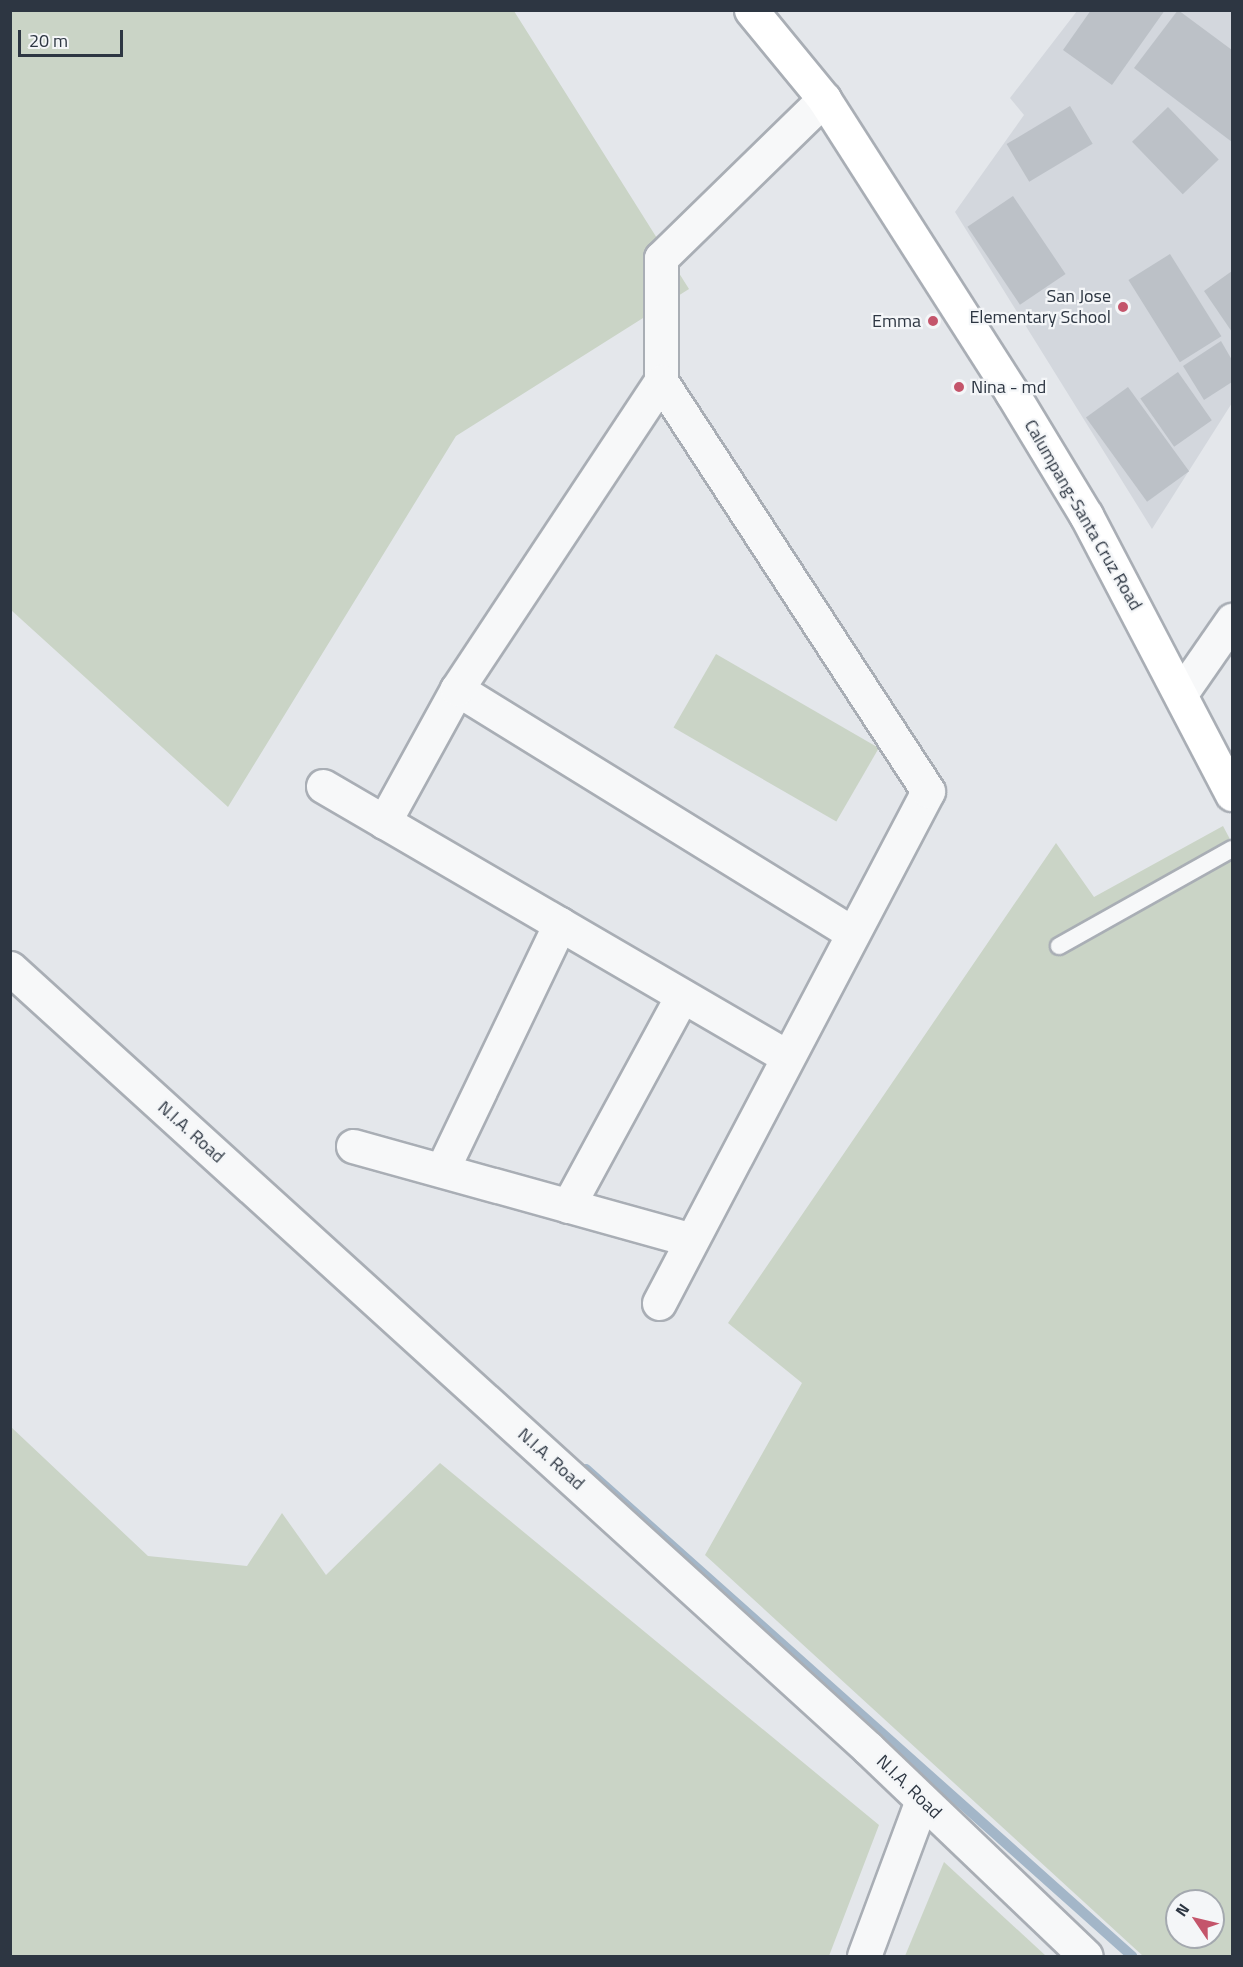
<!DOCTYPE html>
<style>
body{margin:0}
#map{position:relative;width:1243px;height:1967px;overflow:hidden;background:#e4e7eb;font-family:"Titillium Web",sans-serif}
div>[style]{position:absolute}
.built>*{inset:0;background:#d3d7dd}
.green>*{inset:0;background:#cad4c6;transform-origin:0 0}
.stream>*{height:10px;margin:-5px;padding:0 5px;transform-origin:5px;border-radius:5px;background:#a3b6c8}
.building>*{inset:0;background:#bcc1c7;transform-origin:0 0}
.roads{filter:drop-shadow(2px 0 #a9aeb5) drop-shadow(-2px 0 #a9aeb5) drop-shadow(0 2px #a9aeb5) drop-shadow(0 -2px #a9aeb5)}
.service>*{height:16px;margin:-8px;padding:0 8px;transform-origin:8px;border-radius:8px;background:#f7f8f9}
.minor>*{height:33px;margin:-16.5px;padding:0 16.5px;transform-origin:16.5px;border-radius:16.5px;background:#f7f8f9}
.secondary>*{height:33px;margin:-16.5px;padding:0 16.5px;transform-origin:16.5px;border-radius:16.5px;background:#fff}
.dots>*{width:16px;height:16px;translate:-50% -50%;box-sizing:border-box;border:3px solid #f4f6f8;border-radius:50%}
span{translate:-50% -50%;white-space:nowrap;text-align:center;line-height:1.15;-webkit-text-stroke:4.5px #f4f6f8;paint-order:stroke}
.poi-label{font-size:18px;color:#2d3642}
.right{translate:-100% -50%;text-align:right}
.left{translate:0 -50%;text-align:left}
.street-label{font-size:18px;color:#2d3642}
.frame{position:absolute;inset:0;border:12px solid #2d3642;pointer-events:none}
.north{position:absolute;left:1165px;top:1889px;width:60px;height:60px;box-sizing:border-box;background:#f4f6f8;border:2px solid #a4a9af;border-radius:50%;rotate:305deg;font-size:16px;font-weight:700;line-height:24px;text-align:center;color:#2d3642}
.north::after{content:'';display:block;margin:auto;width:21px;height:27px;background:#c4556b;clip-path:polygon(50% 0,100% 100%,50% 72%,0 100%)}
.scale{position:absolute;left:18px;top:30px;width:105px;height:27px;box-sizing:border-box;border:3px solid #2d3642;border-top:0;padding-left:8px;font-size:18px;line-height:21px;white-space:nowrap;color:#2d3642;-webkit-text-stroke:4px #f4f6f8;paint-order:stroke}
</style>
<div id="map">
<div class="built">
<div style="clip-path:polygon(1077px 11px,1232px 11px,1232px 403px,1152px 529px,955px 212px,1024px 115px,1010px 98px)"></div>
</div>
<div class="green">
<div style="clip-path:polygon(11px 11px,514px 11px,689px 289px,456px 436px,228px 807px,11px 610px)"></div>
<div style="left:716px;top:654px;width:188px;height:85px;rotate:30deg"></div>
<div style="clip-path:polygon(evenodd,1223px 826px,1232px 843px,1232px 1956px,1143px 1956px,705px 1555px,802px 1383px,728px 1323px,1056px 843px,1094px 897px,1223px 826px,1177px 1901px,1213px 1901px,1213px 1937px,1177px 1937px,1177px 1901px)"></div>
<div style="clip-path:polygon(10px 1426px,148px 1556px,247px 1566px,282px 1513px,326px 1575px,440px 1463px,879px 1825px,829px 1956px,11px 1956px)"></div>
<div style="clip-path:polygon(944px 1862px,1046px 1956px,905px 1956px)"></div>
</div>
<div class="stream">
<div style="left:586px;top:1469px;width:732px;rotate:41.73deg"></div>
</div>
<div class="building">
<div style="clip-path:polygon(1091px 10px,1165px 10px,1112px 85px,1063px 50px)"></div>
<div style="clip-path:polygon(1178px 10px,1232px 50px,1232px 142px,1134px 68px)"></div>
<div style="left:1070px;top:106px;width:44px;height:74px;rotate:59deg"></div>
<div style="left:1168px;top:107px;width:73px;height:50px;rotate:46deg"></div>
<div style="left:1013px;top:196px;width:94px;height:55px;rotate:56deg"></div>
<div style="left:1170px;top:254px;width:97px;height:49px;rotate:58deg"></div>
<div style="clip-path:polygon(1232px 271px,1232px 332px,1204px 291px)"></div>
<div style="clip-path:polygon(1221px 341px,1232px 360px,1232px 382px,1204px 400px,1183px 366px)"></div>
<div style="left:1178px;top:372px;width:59px;height:46px;rotate:55deg"></div>
<div style="left:1128px;top:387px;width:104px;height:52px;rotate:54deg"></div>
</div>
<div class="roads">
<div class="service">
<div style="left:1059px;top:946px;width:198px;rotate:-29.3deg"></div>
</div>
<div class="minor">
<div style="left:457px;top:689px;width:464px;rotate:31.7deg"></div>
<div style="left:1182px;top:692px;width:88px;rotate:-55.2deg"></div>
<div style="left:323px;top:786px;width:536px;rotate:30.25deg"></div>
<div style="left:384px;top:822px;width:152px;rotate:-61.2deg"></div>
<div style="left:457px;top:689px;width:369px;rotate:-56.5deg"></div>
<div style="left:661px;top:381px;width:123px;rotate:-90deg"></div>
<div style="left:661px;top:258px;width:228px;rotate:-44.3deg"></div>
<div style="left:10px;top:968px;width:1160px;rotate:42.27deg"></div>
<div style="left:868px;top:1748px;width:301px;rotate:43.7deg"></div>
<div style="left:353px;top:1146px;width:348px;rotate:15.5deg"></div>
<div style="left:442px;top:1170px;width:273px;rotate:-64.4deg"></div>
<div style="left:568px;top:1206px;width:239px;rotate:-61.5deg"></div>
<div style="left:659px;top:1303px;width:578px;rotate:-62.28deg"></div>
<div style="left:928px;top:791px;width:489px;rotate:-123.1deg"></div>
<div style="left:864px;top:1956px;width:166px;rotate:-69.6deg"></div>
</div>
<div class="secondary">
<div style="left:751px;top:10px;width:115px;rotate:50.6deg"></div>
<div style="left:824px;top:99px;width:349px;rotate:57.4deg"></div>
<div style="left:1012px;top:393px;width:143px;rotate:58.8deg"></div>
<div style="left:1086px;top:515px;width:315px;rotate:62.4deg"></div>
</div>
</div>
<div class="dots">
<div style="left:1123px;top:307px;background:#c4556b"></div>
<div style="left:933px;top:321px;background:#c4556b"></div>
<div style="left:959px;top:387px;background:#c4556b"></div>
</div>
<div class="poi-label">
<span class="right" style="left:1111px;top:307px">San Jose<br>Elementary School</span>
<span class="right" style="left:921px;top:321px">Emma</span>
<span class="left" style="left:971px;top:387px">Nina - md</span>
</div>
<div class="street-label">
<span style="left:1083px;top:515px;rotate:60deg">Calumpang-Santa Cruz Road</span>
<span style="left:191px;top:1132px;rotate:42deg">N.I.A. Road</span>
<span style="left:551px;top:1459px;rotate:42deg">N.I.A. Road</span>
<span style="left:909px;top:1787px;rotate:44deg">N.I.A. Road</span>
</div>
<div class="frame"></div>
<div class="north">N</div>
<div class="scale">20 m</div>
</div>
